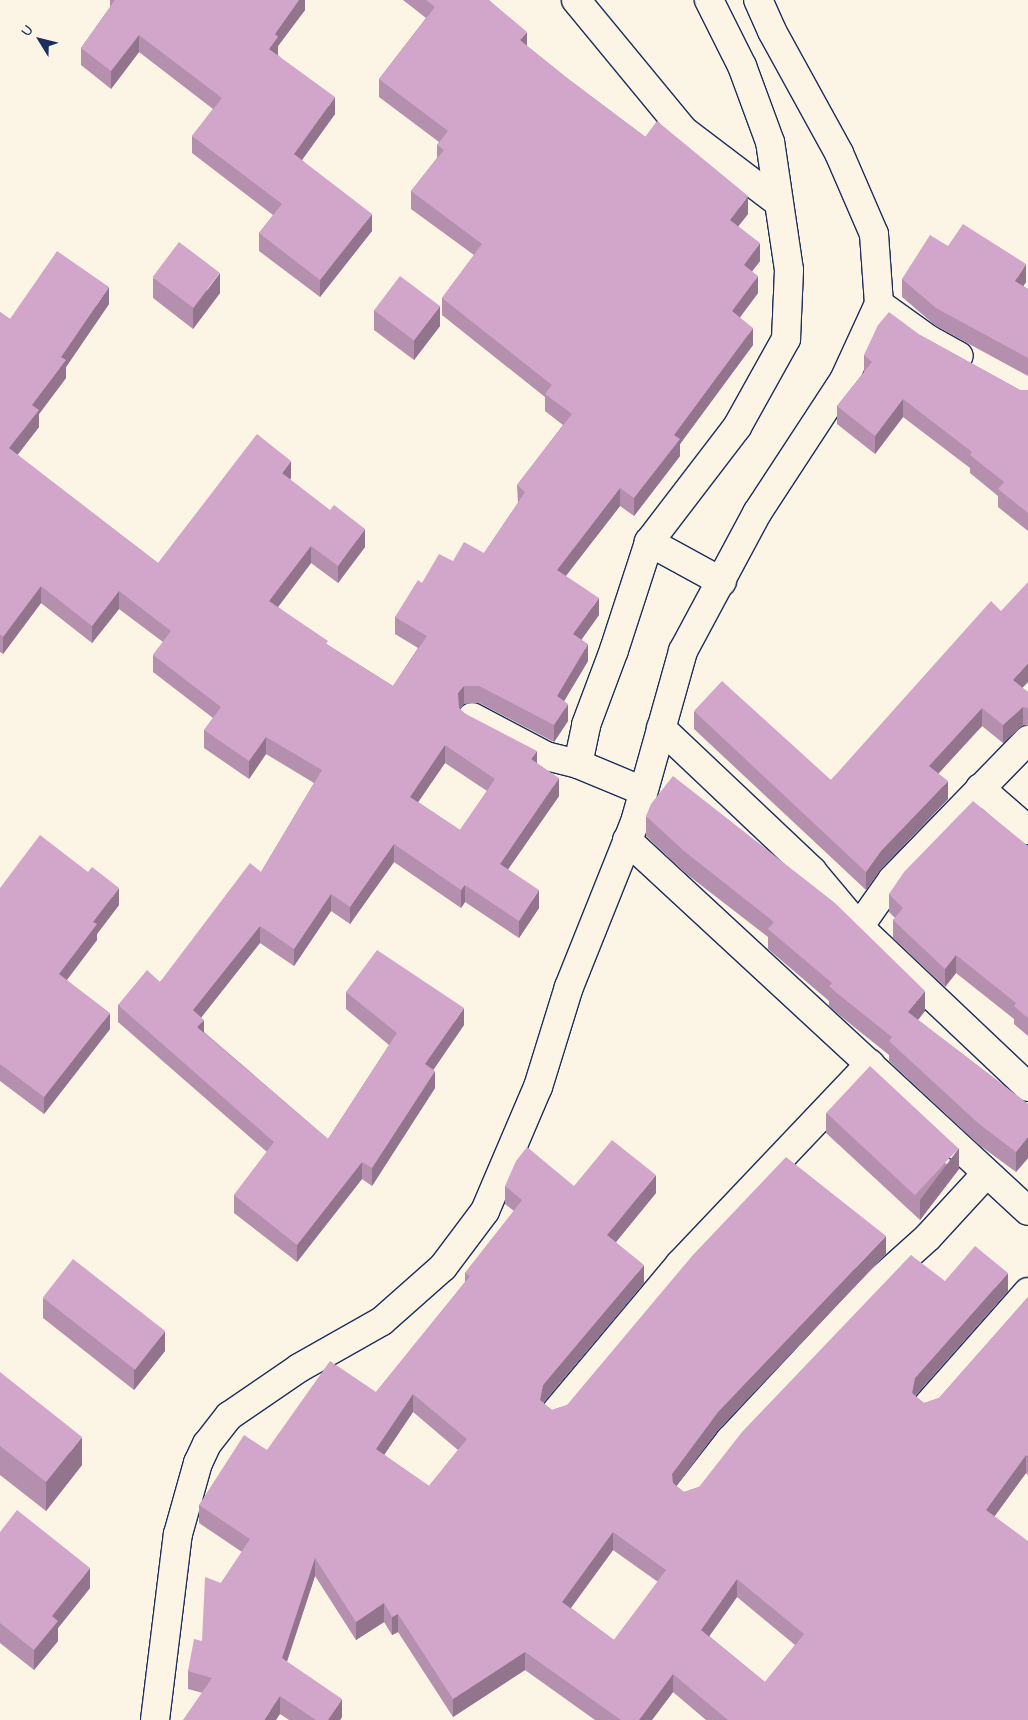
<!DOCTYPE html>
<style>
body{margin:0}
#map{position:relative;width:1028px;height:1720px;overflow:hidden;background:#fcf5e5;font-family:"Comic Neue",sans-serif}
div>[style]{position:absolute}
.roads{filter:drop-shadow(1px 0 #1b2f5e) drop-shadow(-1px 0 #1b2f5e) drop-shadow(0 1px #1b2f5e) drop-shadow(0 -1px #1b2f5e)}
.minor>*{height:28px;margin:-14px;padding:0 14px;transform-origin:14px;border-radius:14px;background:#fcf5e5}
.wall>*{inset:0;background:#b58fae}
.shaded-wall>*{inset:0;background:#93748d}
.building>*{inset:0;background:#d2a6ca;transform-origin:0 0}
span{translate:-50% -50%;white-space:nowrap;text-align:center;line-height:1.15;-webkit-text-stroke:4.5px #fcf5e5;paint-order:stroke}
.north{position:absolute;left:15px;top:15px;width:50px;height:50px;-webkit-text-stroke:4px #fcf5e5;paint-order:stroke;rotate:306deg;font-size:14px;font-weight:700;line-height:20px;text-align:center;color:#1b2f5e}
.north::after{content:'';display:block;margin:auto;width:18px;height:22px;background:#1b2f5e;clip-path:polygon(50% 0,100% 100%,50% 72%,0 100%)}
</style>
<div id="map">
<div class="roads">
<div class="minor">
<div style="left:576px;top:0;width:168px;rotate:50.5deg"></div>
<div style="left:683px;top:130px;width:119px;rotate:37.2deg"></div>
<div style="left:879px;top:304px;width:60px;rotate:35.5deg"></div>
<div style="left:928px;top:339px;width:35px;rotate:29deg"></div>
<div style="left:649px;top:542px;width:83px;rotate:28.7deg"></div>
<div style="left:472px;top:717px;width:84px;rotate:27.8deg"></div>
<div style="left:546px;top:756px;width:33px;rotate:14deg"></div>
<div style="left:578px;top:764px;width:70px;rotate:22.6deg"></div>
<div style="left:661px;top:728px;width:208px;rotate:43.4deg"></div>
<div style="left:812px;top:871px;width:73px;rotate:50deg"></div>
<div style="left:1028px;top:740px;width:195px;rotate:134.2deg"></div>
<div style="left:892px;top:880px;width:57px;rotate:125.1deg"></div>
<div style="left:859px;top:927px;width:233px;rotate:43.4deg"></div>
<div style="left:578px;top:764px;width:40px;rotate:-78deg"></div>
<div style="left:586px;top:725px;width:80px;rotate:-69.5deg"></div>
<div style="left:614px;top:650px;width:114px;rotate:-72deg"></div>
<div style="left:649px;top:542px;width:145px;rotate:-52.6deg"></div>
<div style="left:737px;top:427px;width:101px;rotate:-60.9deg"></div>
<div style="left:786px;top:339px;width:69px;rotate:-87.5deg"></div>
<div style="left:789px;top:270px;width:129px;rotate:-98.4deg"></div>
<div style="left:770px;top:142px;width:81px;rotate:-110.2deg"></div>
<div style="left:742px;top:66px;width:74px;rotate:-116.6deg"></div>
<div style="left:980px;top:788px;width:64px;rotate:41.2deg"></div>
<div style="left:627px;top:840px;width:546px;rotate:42.77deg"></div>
<div style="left:927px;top:1406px;width:152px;rotate:-48.5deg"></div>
<div style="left:555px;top:1413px;width:194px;rotate:-50deg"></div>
<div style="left:680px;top:1264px;width:276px;rotate:-46.5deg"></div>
<div style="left:687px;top:1495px;width:70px;rotate:-52deg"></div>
<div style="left:730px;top:1440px;width:215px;rotate:-46.9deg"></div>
<div style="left:877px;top:1283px;width:69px;rotate:-42deg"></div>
<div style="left:928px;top:1237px;width:86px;rotate:-47.4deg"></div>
<div style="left:155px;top:1720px;width:187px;rotate:-83deg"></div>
<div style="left:178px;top:1534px;width:74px;rotate:-74.3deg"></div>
<div style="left:198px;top:1463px;width:21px;rotate:-65deg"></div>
<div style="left:207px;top:1444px;width:36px;rotate:-52deg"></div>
<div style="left:229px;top:1416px;width:85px;rotate:-34.4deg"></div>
<div style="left:299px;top:1368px;width:95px;rotate:-29.5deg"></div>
<div style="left:382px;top:1321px;width:81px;rotate:-41.5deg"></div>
<div style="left:443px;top:1267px;width:70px;rotate:-53.1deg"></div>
<div style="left:485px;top:1211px;width:135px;rotate:-66.9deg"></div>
<div style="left:538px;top:1087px;width:105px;rotate:-72.8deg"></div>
<div style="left:569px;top:987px;width:178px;rotate:-68.2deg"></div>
<div style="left:635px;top:822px;width:178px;rotate:-74.3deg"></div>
<div style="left:683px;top:651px;width:157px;rotate:-61.8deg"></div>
<div style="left:757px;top:513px;width:159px;rotate:-56.8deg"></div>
<div style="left:844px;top:380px;width:84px;rotate:-65.3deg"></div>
<div style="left:879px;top:304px;width:70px;rotate:-94.1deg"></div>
<div style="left:874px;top:234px;width:88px;rotate:-113.4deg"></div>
<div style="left:839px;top:153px;width:139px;rotate:-118.8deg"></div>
<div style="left:772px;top:31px;width:34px;rotate:-114deg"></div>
</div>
</div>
<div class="wall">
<div style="clip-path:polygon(110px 0,305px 0,305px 10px,278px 46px,278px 55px,335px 114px,302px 160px,372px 231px,320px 297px,259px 251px,259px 233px,273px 215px,192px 153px,192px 136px,213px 109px,139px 52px,111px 89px,81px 65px,81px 48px,110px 7px)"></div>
<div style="clip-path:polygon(evenodd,403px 0,489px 0,527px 46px,567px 78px,748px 214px,738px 226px,760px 261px,752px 271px,758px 293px,740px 317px,753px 345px,680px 444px,680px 456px,634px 516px,620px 506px,566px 576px,599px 615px,582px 639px,588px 661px,564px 701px,568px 721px,554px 742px,479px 703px,464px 704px,460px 709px,464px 713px,537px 763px,559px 796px,508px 869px,539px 908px,519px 938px,465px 902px,461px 908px,394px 862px,350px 924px,331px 911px,294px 966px,260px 943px,201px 1017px,204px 1032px,328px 1139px,389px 1045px,346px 1009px,346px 992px,464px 1025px,433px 1070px,435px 1088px,372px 1186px,362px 1179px,297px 1262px,234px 1213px,234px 1195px,267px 1152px,118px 1022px,118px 1005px,160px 982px,261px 872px,314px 783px,266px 754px,249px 779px,204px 748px,204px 730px,213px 718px,153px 672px,153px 655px,163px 642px,119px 609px,92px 643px,41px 603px,3px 654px,0 652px,0 312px,10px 319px,109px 304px,66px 367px,66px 378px,39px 414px,39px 427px,17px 455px,158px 563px,291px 478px,290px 480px,365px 547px,338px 583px,311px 563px,278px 607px,328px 645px,393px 686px,418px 648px,395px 634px,395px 617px,422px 583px,453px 561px,484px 553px,518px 503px,517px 485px,563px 425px,545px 411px,545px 397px,442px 315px,442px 298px,474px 255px,411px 209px,411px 191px,437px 158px,437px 145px,439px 142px,379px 97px,379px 79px,426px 18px,403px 0,445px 763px,487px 791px,460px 830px,418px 802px,445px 763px)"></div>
<div style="clip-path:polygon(948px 246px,1026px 282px,1023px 286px,1028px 289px,1028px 376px,936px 326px,902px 297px,902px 279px)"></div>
<div style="clip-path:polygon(153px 278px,220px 293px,193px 329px,153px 298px)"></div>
<div style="clip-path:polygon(374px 310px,440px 326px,414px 360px,374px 330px)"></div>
<div style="clip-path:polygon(920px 335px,1020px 390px,1028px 390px,1028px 531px,998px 507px,998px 496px,970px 473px,970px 468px,903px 417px,875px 454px,837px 424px,837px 406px,864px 372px,864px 355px)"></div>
<div style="clip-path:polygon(1001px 611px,1022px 688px,1028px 692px,1028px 726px,1023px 725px,1003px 743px,982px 726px,938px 773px,948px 799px,881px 869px,866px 890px,694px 729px,694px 711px,831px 780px)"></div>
<div style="clip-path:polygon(646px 816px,925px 1011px,918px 1020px,1028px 1104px,1028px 1158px,1016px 1172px,978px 1144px,889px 1061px,889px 1055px,838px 1014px,829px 1006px,829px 1001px,768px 949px,768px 937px,684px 872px,646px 836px)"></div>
<div style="clip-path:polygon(1028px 846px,1028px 1036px,1014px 1024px,1014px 1019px,956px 973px,945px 987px,893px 938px,893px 920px,895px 918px,889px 912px,889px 894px)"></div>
<div style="clip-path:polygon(88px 872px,119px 905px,97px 934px,97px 940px,67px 980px,110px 1029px,44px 1114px,0 1081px,0 888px)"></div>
<div style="clip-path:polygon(826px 1113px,959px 1169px,920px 1220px,826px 1133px)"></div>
<div style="clip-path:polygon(evenodd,505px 1186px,574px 1186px,656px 1193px,616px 1242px,644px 1283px,543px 1403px,552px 1410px,567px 1405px,886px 1254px,718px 1430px,676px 1486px,684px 1492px,699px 1487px,945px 1281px,1008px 1291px,915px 1396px,924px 1403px,939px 1398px,1028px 1297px,1028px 1475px,1026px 1473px,994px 1517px,1028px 1720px,706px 1720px,673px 1692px,652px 1720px,595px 1720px,525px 1670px,453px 1717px,398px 1632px,392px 1635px,384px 1622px,356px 1640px,315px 1576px,287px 1662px,342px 1717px,340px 1720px,289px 1720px,280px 1714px,188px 1689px,188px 1671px,202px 1641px,221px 1583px,242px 1552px,199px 1523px,199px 1505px,267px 1450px,376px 1392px,465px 1282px,465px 1273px,514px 1211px,505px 1204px,505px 1186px,413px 1412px,458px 1450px,429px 1486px,384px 1455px,413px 1412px,505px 1186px,613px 1550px,658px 1582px,614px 1640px,571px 1608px,613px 1550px,505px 1186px,737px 1597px,795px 1645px,765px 1682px,709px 1636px,737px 1597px)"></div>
<div style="clip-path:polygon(43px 1298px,165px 1351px,134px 1390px,43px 1318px)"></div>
<div style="clip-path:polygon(0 1372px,82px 1465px,46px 1511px,0 1475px)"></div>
<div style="clip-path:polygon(0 1532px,90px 1588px,58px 1628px,58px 1641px,34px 1670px,0 1643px)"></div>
</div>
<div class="shaded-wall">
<div style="clip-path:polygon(299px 0,305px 0,305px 10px,278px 46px,278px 54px,269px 66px,269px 49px,275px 34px)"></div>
<div style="clip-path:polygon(527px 32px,527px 49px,520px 40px)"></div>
<div style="clip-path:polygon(139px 35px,139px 52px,111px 89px,111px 71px)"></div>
<div style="clip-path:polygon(335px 97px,335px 114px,294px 171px,294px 154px)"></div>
<div style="clip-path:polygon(748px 196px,748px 214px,730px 237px,730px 220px)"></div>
<div style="clip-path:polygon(372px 214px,372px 231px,320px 297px,320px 280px)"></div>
<div style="clip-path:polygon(760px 243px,760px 261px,744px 282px,744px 265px)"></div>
<div style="clip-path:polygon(1026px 264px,1026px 282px,1015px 299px,1015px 281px)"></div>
<div style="clip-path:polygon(220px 273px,220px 293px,193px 329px,193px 309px)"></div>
<div style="clip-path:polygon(758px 276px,758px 293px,732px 328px,732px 311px)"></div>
<div style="clip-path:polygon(109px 287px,109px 304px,66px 367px,66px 378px,39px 414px,39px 427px,9px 466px,9px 448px,32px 405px,61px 357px)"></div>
<div style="clip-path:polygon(440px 306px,440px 326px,414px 360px,414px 340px)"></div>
<div style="clip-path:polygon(753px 328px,753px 345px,680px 444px,680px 456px,634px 516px,634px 498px,674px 435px)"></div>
<div style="clip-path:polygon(903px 399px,903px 417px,875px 454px,875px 436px)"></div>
<div style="clip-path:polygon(291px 461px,291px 478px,282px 491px,282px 473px)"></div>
<div style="clip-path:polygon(620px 488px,620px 506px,557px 587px,557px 570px)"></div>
<div style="clip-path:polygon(365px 529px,365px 547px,338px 583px,338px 566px)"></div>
<div style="clip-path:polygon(311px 546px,311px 563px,269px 619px,269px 601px)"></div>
<div style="clip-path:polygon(41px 586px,41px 603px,3px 654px,3px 637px)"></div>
<div style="clip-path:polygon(119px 591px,119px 609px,92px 643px,92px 626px)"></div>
<div style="clip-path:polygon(599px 598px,599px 615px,573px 651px,573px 634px)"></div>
<div style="clip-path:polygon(588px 644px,588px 661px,557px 713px,557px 696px)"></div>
<div style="clip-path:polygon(1028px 663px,1028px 682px,1013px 698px,1013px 680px)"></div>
<div style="clip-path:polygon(464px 686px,464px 704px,458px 710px,458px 693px)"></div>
<div style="clip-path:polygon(568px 704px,568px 721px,554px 742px,554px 725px)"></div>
<div style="clip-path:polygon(1023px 707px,1023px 725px,1003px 743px,1003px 725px)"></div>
<div style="clip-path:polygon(982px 708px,982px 726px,929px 784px,929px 766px)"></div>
<div style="clip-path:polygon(266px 737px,266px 754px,249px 779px,249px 761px)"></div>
<div style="clip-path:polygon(445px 745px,445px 763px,410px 814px,410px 797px)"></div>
<div style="clip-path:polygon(537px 751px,537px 769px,531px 759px)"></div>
<div style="clip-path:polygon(559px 778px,559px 796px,500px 881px,500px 864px)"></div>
<div style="clip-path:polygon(948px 781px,948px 799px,881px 869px,866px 890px,866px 872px,881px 851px)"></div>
<div style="clip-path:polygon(394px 844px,394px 862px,350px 924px,350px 907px)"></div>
<div style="clip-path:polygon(465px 885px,465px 902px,461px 908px,461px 890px)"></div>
<div style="clip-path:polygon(119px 888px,119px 905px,97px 934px,97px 940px,59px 990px,59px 974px,93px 922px)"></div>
<div style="clip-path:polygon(539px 890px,539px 908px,519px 938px,519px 921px)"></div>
<div style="clip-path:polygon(331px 894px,331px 911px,294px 966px,294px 949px)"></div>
<div style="clip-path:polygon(260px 926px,260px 943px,193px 1028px,193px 1010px)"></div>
<div style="clip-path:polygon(956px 955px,956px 973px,945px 987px,945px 969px)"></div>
<div style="clip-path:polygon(925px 991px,925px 1011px,908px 1032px,908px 1012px)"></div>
<div style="clip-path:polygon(464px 1008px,464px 1025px,425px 1082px,425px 1064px)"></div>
<div style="clip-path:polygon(110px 1013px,110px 1029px,44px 1114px,44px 1097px)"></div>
<div style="clip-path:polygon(204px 1020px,204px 1037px,197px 1027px)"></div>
<div style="clip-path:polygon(435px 1071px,435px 1088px,372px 1186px,372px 1168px)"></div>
<div style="clip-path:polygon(1028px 1137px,1028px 1158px,1016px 1172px,1016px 1152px)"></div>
<div style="clip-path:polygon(959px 1148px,959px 1169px,920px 1220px,920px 1200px)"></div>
<div style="clip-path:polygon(362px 1162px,362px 1179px,297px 1262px,297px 1245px)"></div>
<div style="clip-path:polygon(656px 1175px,656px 1193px,607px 1253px,607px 1235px)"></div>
<div style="clip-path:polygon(886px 1236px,886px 1254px,718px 1430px,672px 1492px,672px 1474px,718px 1412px)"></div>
<div style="clip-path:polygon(644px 1265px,644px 1283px,543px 1403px,540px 1400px,543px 1385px)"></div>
<div style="clip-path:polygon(1008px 1273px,1008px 1291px,915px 1396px,912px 1393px,915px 1378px)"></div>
<div style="clip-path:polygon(165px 1331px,165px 1351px,134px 1390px,134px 1370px)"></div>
<div style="clip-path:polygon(413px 1394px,413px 1412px,376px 1467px,376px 1449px)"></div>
<div style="clip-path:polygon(82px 1437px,82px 1465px,46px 1511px,46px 1482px)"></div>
<div style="clip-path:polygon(1026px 1455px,1026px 1473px,986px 1528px,986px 1510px)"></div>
<div style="clip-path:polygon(613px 1532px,613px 1550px,562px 1620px,562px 1602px)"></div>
<div style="clip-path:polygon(315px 1558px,315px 1576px,282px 1676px,282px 1658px)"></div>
<div style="clip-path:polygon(90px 1568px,90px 1588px,58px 1628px,58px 1641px,34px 1670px,34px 1650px,52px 1616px)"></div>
<div style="clip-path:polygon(737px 1579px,737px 1597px,701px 1648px,701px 1630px)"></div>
<div style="clip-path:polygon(384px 1603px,384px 1622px,356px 1640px,356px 1622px)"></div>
<div style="clip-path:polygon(398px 1614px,398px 1632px,392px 1635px,392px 1617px)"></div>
<div style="clip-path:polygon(525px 1652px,525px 1670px,453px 1717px,453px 1699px)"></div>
<div style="clip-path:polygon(673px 1674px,673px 1692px,652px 1720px,639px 1720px)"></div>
<div style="clip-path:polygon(280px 1696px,280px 1714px,276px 1720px,264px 1720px)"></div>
<div style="clip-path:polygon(342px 1699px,342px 1717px,340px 1720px,328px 1720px)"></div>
</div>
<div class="building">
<div style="clip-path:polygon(115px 0,299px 0,275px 34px,278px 37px,269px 49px,335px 97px,294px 154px,372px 214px,320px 280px,259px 233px,282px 204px,192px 136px,222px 98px,139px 35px,111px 71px,81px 48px)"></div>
<div style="clip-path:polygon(evenodd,426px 0,489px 0,527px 32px,520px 40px,567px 78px,645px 137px,657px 121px,748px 196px,730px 220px,760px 243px,744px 265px,758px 276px,732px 311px,753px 328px,674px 435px,680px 439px,634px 498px,620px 488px,557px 570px,599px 598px,573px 634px,588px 644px,557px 696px,568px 704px,554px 725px,479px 686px,464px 686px,458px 693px,459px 708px,464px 713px,537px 751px,531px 759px,559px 778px,500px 864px,539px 890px,519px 921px,465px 885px,461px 890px,394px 844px,350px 907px,331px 894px,294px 949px,260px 926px,193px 1010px,204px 1020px,197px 1027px,328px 1139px,397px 1033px,346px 992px,377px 950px,464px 1008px,425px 1064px,435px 1071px,372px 1168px,362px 1162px,297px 1245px,234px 1195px,274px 1142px,118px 1005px,147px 970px,160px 982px,250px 863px,261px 872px,322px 770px,266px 737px,249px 761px,204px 730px,221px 707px,153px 655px,171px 631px,119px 591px,92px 626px,41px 586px,3px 637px,0 634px,0 312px,10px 319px,57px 251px,109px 287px,61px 357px,66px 360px,32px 405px,39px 410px,9px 448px,158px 563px,257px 434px,291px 461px,282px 473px,330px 510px,334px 505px,365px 529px,338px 566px,311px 546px,269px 601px,328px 641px,326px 644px,393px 686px,427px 636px,395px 617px,418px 580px,422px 583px,439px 554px,453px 561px,464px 542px,484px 553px,525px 492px,517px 485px,572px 414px,545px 394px,552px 385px,442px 298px,482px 244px,411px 191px,444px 150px,437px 145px,448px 131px,379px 79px,435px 7px,426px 0,445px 745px,495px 779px,460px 830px,410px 797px,445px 745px)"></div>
<div style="clip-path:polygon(963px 224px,1026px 264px,1015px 281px,1028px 289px,1028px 358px,936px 308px,902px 279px,930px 235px,948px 246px)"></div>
<div style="left:179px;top:242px;width:51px;height:44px;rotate:37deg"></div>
<div style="left:400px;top:276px;width:50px;height:43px;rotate:37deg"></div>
<div style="clip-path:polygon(889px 312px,920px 335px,1020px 390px,1028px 390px,1028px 513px,998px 489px,1004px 482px,970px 455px,972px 452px,903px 399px,875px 436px,837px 406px,872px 362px,864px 355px,878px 325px)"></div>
<div style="clip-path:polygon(1028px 582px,1028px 663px,1013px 680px,1028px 692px,1028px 708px,1023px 707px,1003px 725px,982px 708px,929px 766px,948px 781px,881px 851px,866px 872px,694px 711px,722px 681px,831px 780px,991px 601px,1001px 611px)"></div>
<div style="clip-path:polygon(673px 776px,835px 903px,925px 991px,908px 1012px,1028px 1104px,1028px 1137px,1016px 1152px,978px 1123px,889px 1041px,892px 1037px,838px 994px,829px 986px,832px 983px,768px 929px,774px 922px,684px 851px,646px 816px,651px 804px)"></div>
<div style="clip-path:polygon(973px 801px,1028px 846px,1028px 1018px,1014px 1006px,1016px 1003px,956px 955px,945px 969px,893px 920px,903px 908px,889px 894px,904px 872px)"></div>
<div style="clip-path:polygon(40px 835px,88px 872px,92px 867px,119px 888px,93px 922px,97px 924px,59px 974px,110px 1013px,44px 1097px,0 1064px,0 888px)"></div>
<div style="left:870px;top:1066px;width:121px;height:64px;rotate:43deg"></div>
<div style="clip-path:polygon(evenodd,612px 1140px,656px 1175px,607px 1235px,644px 1265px,543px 1385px,540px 1400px,552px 1410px,567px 1405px,692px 1256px,786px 1157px,886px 1236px,718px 1412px,672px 1474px,673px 1483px,684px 1492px,699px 1487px,742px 1432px,911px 1255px,945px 1281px,975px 1246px,1008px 1273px,915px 1378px,912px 1393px,924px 1403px,939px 1398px,1028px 1297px,1028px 1456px,1026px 1455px,986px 1510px,1028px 1541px,1028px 1720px,728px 1720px,673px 1674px,639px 1720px,621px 1720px,525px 1652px,453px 1699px,398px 1614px,392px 1617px,384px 1603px,356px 1622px,315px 1558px,282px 1658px,342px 1699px,328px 1720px,316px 1720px,280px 1696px,264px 1720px,183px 1720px,212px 1678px,188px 1671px,194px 1639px,202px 1641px,205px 1577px,221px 1583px,250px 1539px,199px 1505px,244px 1435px,267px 1450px,330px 1361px,376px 1392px,470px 1276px,465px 1273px,522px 1200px,505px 1186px,516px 1161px,527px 1147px,574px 1186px,612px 1140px,413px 1394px,467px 1439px,429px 1486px,376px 1449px,413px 1394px,612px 1140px,613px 1532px,666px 1570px,614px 1640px,562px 1602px,613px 1532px,612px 1140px,737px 1579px,804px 1634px,765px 1682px,701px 1630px,737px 1579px)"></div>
<div style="left:73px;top:1259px;width:117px;height:49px;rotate:38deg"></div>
<div style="clip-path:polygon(0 1372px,82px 1437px,46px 1482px,0 1446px)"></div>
<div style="clip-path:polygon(17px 1510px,90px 1568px,52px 1616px,58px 1621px,34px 1650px,0 1623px,0 1532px)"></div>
</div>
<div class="north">U</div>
</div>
